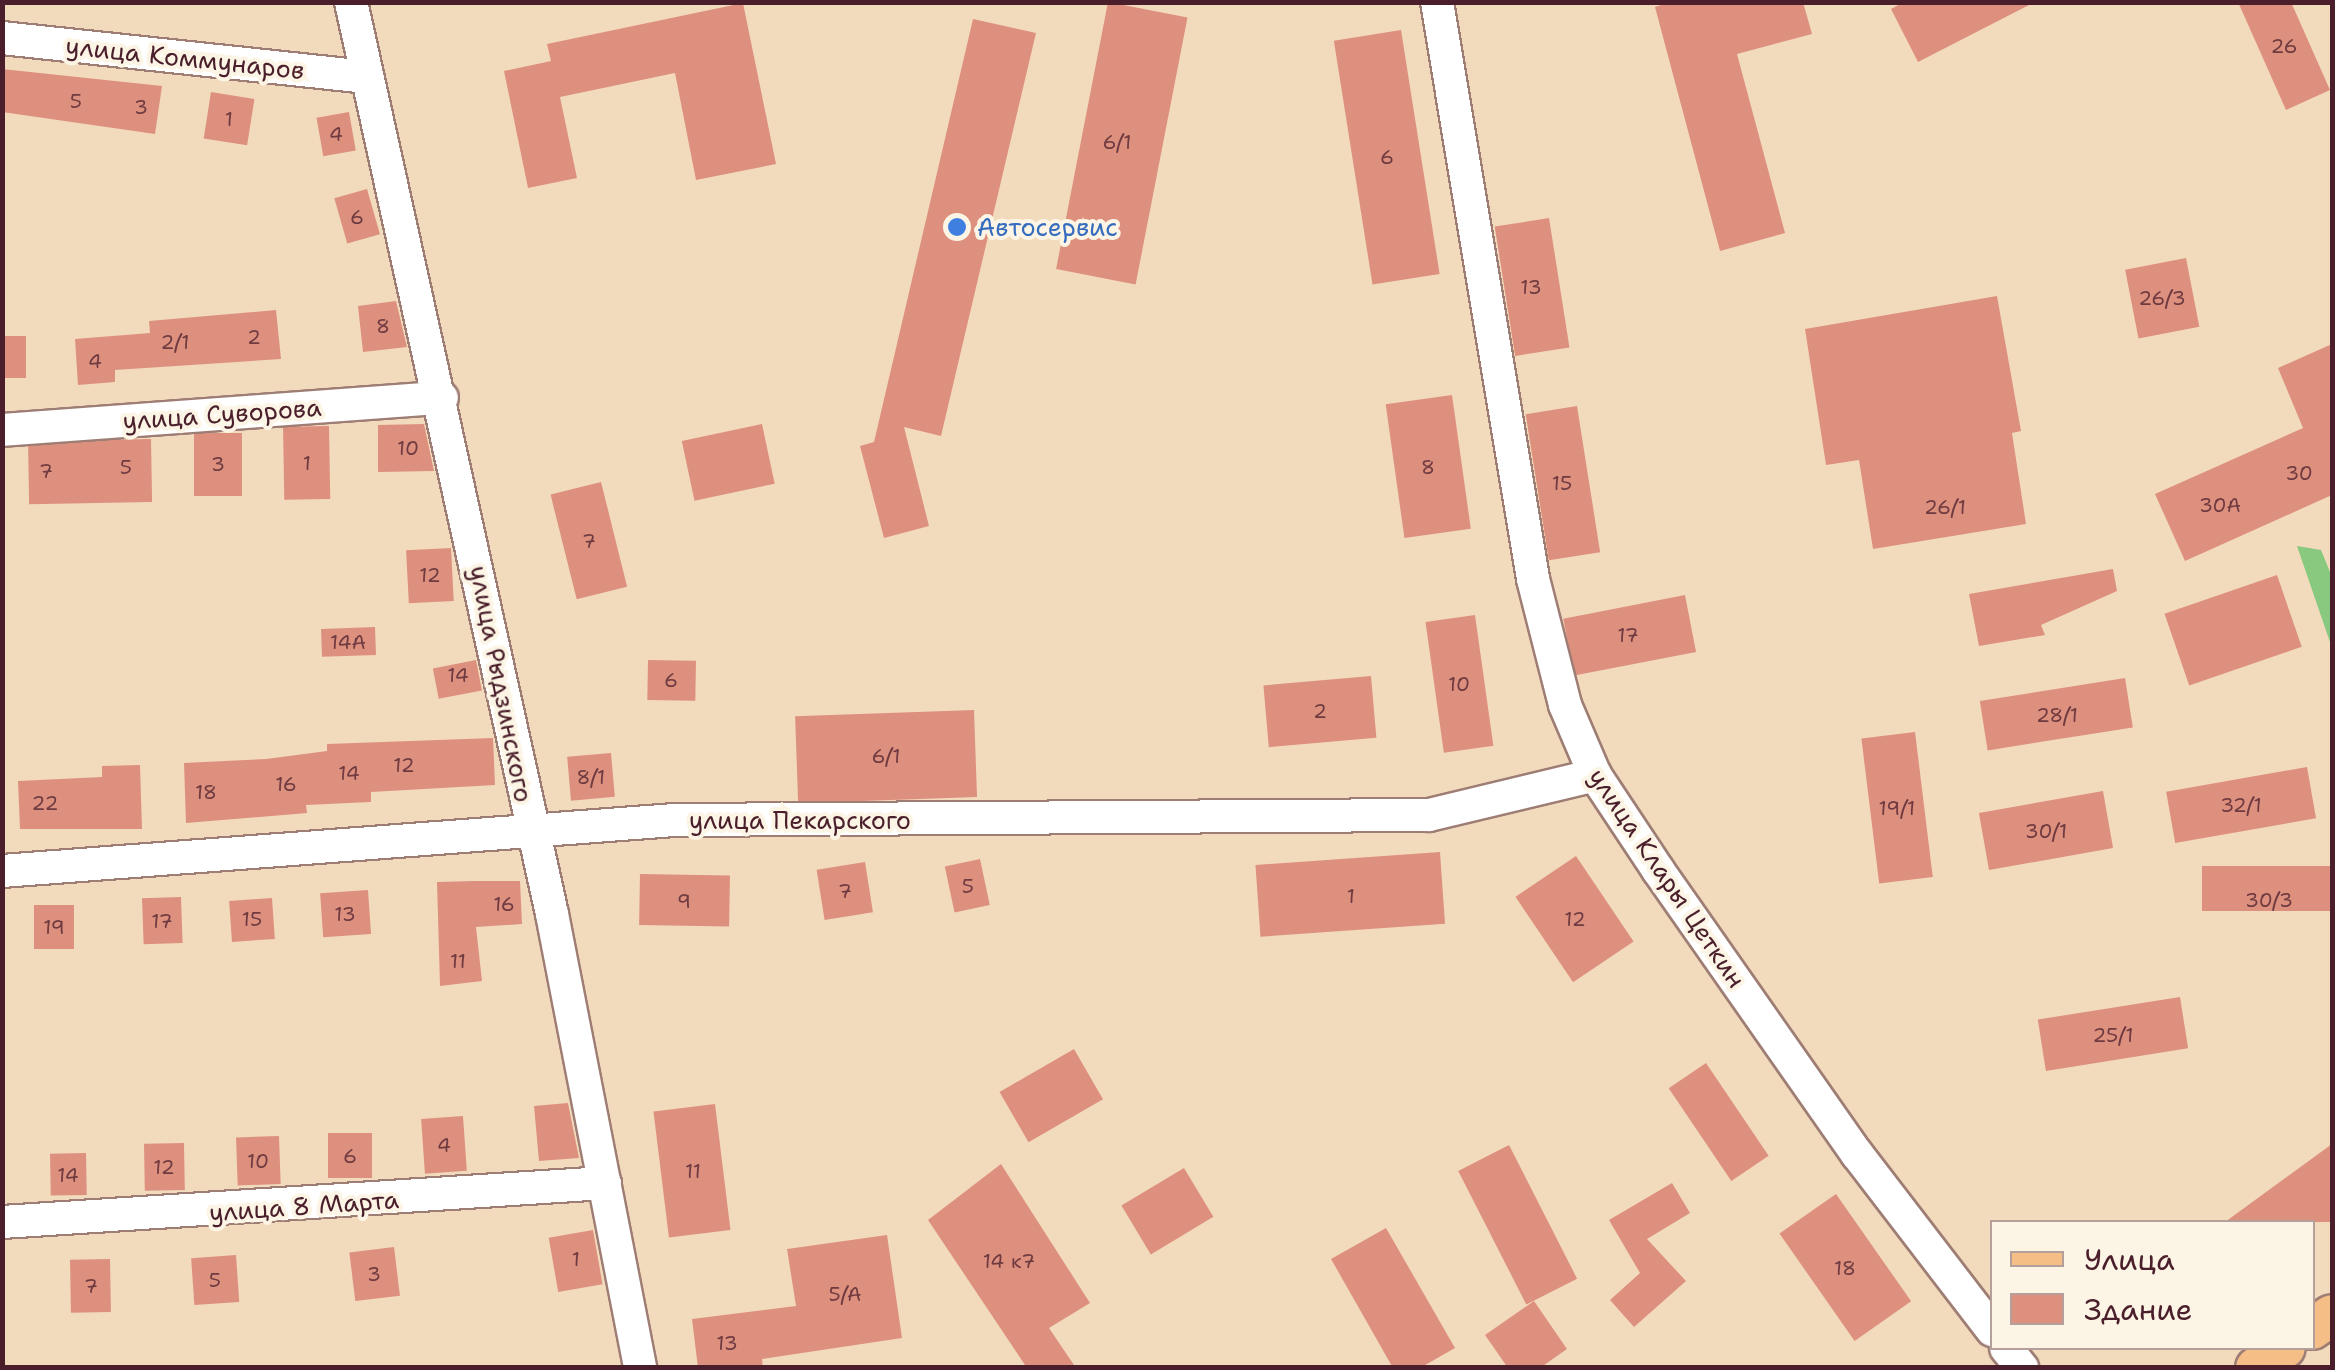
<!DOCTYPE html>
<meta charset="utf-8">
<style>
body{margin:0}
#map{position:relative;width:2335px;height:1370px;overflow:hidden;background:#f2dbbc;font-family:"Shantell Sans",sans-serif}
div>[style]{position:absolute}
.green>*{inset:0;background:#88c87f}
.building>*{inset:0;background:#de907f;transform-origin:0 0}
.roads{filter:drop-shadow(2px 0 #9e7d74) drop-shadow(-2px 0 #9e7d74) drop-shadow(0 2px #9e7d74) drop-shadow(0 -2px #9e7d74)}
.minor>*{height:32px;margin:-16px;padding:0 16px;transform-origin:16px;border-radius:16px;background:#fff}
.major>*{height:40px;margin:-20px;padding:0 20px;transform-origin:20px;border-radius:20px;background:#f6be87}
.dots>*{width:28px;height:28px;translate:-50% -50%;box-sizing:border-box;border:5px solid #fcf5e5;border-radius:50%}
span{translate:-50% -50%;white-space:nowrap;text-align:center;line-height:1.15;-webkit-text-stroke:8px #fcf5e5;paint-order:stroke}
.number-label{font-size:20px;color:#6f3b40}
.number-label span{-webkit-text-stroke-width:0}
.street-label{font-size:25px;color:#4a1f2b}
.shop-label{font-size:25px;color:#366cbe}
.left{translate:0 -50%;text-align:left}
.frame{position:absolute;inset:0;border:5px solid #4a1f2b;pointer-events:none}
.legend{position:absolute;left:1990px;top:1220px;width:325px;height:130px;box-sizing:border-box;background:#fcf5e5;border:2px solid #b59f9b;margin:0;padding:12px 18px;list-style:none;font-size:30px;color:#4a1f2b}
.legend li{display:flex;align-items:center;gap:20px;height:50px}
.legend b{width:50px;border:2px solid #b59f9b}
</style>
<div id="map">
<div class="green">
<div style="clip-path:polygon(2297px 546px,2321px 550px,2332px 577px,2332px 648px)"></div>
</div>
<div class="building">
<div style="left:1108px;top:2px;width:81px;height:272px;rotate:11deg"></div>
<div style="clip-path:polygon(1670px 2px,1803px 2px,1812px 34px,1737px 54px,1785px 233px,1720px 251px,1655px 7px)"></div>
<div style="clip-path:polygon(1904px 2px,2035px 2px,1918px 62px,1891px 9px)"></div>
<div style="clip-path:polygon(2238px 2px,2291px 2px,2330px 90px,2286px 110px)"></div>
<div style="clip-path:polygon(743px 3px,776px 164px,696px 180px,675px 73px,560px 97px,577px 178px,528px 188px,504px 71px,551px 61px,547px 44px)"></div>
<div style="clip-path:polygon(973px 19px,1036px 33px,941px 436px,904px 427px,929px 526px,884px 538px,860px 446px,874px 442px)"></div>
<div style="left:1401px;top:30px;width:247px;height:68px;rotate:81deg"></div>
<div style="clip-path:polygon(2px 69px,162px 86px,155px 134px,2px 112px)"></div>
<div style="left:211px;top:92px;width:44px;height:47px;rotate:9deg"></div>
<div style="left:349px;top:112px;width:39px;height:33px;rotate:80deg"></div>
<div style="left:367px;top:189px;width:47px;height:34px;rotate:74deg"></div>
<div style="left:1549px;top:218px;width:131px;height:55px;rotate:81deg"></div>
<div style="left:2186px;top:258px;width:70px;height:62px;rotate:79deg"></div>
<div style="clip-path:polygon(1997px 296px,2021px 431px,2012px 433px,2026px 524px,1873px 549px,1859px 460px,1826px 465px,1805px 329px)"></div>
<div style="clip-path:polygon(396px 301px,407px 347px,363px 352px,358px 306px)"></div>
<div style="clip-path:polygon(276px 310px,281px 359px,115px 370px,115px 382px,78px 385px,75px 339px,150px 333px,149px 321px)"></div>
<div style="left:2px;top:336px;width:24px;height:42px"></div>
<div style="clip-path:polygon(2332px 344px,2332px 495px,2185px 561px,2155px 494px,2303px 428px,2278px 368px)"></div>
<div style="left:1452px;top:395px;width:135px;height:67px;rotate:82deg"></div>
<div style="left:1577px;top:406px;width:148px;height:52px;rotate:81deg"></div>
<div style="clip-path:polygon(424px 424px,434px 471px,378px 472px,378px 425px)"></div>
<div style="left:762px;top:424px;width:61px;height:82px;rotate:78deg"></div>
<div style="left:329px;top:426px;width:73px;height:46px;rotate:89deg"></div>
<div style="left:242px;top:433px;width:63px;height:48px;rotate:90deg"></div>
<div style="left:151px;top:439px;width:63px;height:123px;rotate:89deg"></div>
<div style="left:601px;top:482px;width:108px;height:52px;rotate:76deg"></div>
<div style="left:451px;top:548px;width:53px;height:45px;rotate:87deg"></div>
<div style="clip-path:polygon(2113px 569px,2117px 591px,2041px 625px,2045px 635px,1979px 646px,1969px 594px)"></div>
<div style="left:2277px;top:575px;width:76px;height:119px;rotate:71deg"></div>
<div style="left:1685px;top:595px;width:58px;height:124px;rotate:79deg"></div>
<div style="left:1475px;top:615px;width:132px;height:50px;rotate:82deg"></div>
<div style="left:375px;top:627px;width:28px;height:54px;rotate:88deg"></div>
<div style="left:476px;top:660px;width:31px;height:44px;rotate:79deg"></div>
<div style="left:648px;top:660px;width:48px;height:40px;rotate:1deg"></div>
<div style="left:1371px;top:676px;width:62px;height:108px;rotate:85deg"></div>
<div style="left:2125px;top:678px;width:50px;height:147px;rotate:81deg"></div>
<div style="left:974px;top:710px;width:87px;height:179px;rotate:88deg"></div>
<div style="left:1915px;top:732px;width:146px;height:54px;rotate:83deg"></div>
<div style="clip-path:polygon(493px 738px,495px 785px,371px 792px,371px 802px,306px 805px,307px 813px,186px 823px,184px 763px,266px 759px,327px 751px,327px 744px)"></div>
<div style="left:611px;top:753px;width:44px;height:44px;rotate:85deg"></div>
<div style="clip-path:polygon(140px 765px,142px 829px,20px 829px,18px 781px,102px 777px,102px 766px)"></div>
<div style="left:2307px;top:767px;width:52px;height:143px;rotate:80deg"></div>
<div style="left:2103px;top:791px;width:58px;height:126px;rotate:80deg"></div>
<div style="left:1440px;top:852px;width:72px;height:185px;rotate:86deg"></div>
<div style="left:1576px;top:856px;width:103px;height:73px;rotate:56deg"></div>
<div style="left:980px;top:859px;width:47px;height:36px;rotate:78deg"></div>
<div style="left:865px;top:862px;width:51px;height:49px;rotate:81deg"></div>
<div style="left:2332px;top:866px;width:45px;height:130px;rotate:90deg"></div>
<div style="left:640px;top:874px;width:90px;height:51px;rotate:1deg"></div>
<div style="clip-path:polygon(475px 881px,520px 881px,522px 924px,476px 927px,482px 981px,440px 986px,437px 882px)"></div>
<div style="left:368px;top:890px;width:44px;height:48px;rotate:86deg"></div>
<div style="left:181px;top:897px;width:46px;height:39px;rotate:88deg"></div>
<div style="left:272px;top:898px;width:41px;height:43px;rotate:86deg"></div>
<div style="left:34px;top:905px;width:40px;height:44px"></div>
<div style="left:2180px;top:997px;width:52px;height:144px;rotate:81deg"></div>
<div style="left:1074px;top:1049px;width:58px;height:86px;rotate:60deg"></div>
<div style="left:1706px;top:1063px;width:112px;height:45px;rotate:56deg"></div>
<div style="clip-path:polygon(568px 1103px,579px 1158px,539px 1161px,534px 1106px)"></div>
<div style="left:715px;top:1104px;width:127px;height:62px;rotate:83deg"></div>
<div style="left:463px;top:1116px;width:55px;height:42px;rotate:86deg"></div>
<div style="left:372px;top:1133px;width:45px;height:44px;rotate:90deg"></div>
<div style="left:279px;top:1136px;width:48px;height:43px;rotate:88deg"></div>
<div style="left:184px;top:1143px;width:47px;height:40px;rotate:89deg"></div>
<div style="clip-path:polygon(2332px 1144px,2332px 1222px,2225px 1222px)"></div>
<div style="left:1509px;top:1145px;width:150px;height:57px;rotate:63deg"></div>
<div style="left:86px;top:1153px;width:42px;height:36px;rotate:89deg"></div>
<div style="clip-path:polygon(1001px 1164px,1090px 1303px,1049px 1328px,1076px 1368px,1027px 1368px,928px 1220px)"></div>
<div style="left:1184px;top:1168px;width:57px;height:73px;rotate:59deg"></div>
<div style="clip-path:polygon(1672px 1183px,1690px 1213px,1647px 1239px,1686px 1281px,1634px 1327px,1610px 1300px,1640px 1273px,1609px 1220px)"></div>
<div style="left:1836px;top:1194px;width:131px;height:69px;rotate:55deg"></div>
<div style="clip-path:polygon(1386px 1228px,1455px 1348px,1420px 1368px,1393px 1368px,1331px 1259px)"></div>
<div style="left:593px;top:1230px;width:55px;height:45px;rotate:80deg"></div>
<div style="clip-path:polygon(887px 1235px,902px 1338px,762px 1359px,763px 1368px,698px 1368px,692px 1319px,796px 1306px,787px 1249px)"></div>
<div style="left:394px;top:1247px;width:49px;height:45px;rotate:83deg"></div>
<div style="left:236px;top:1255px;width:47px;height:45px;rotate:86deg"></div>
<div style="left:110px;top:1259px;width:53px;height:40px;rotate:89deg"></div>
<div style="clip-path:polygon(1534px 1301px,1567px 1349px,1540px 1368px,1508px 1368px,1485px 1335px)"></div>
</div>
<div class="roads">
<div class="minor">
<div style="left:351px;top:2px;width:934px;rotate:77.57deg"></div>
<div style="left:552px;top:914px;width:462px;rotate:79deg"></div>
<div style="left:1437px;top:2px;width:585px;rotate:80.55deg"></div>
<div style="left:1533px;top:579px;width:130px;rotate:75.7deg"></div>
<div style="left:1565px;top:705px;width:76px;rotate:66.8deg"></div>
<div style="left:1595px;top:775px;width:114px;rotate:56.4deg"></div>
<div style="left:1658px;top:870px;width:347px;rotate:55deg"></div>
<div style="left:1857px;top:1154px;width:222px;rotate:52.5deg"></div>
<div style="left:2px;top:38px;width:367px;rotate:6.1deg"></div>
<div style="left:2px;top:430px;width:441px;rotate:-4.2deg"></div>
<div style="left:2px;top:871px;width:674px;rotate:-4.34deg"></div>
<div style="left:674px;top:820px;width:755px;rotate:-0.38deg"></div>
<div style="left:1429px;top:815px;width:171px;rotate:-13.5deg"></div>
<div style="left:2px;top:1222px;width:604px;rotate:-3.7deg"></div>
<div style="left:2006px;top:1348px;width:26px;rotate:51deg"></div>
</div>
<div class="major">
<div style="left:2312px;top:1329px;width:24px;rotate:-35deg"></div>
<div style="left:2256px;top:1368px;width:35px;rotate:-35deg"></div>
</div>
</div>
<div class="dots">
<div style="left:957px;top:227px;background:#3f7fe0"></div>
</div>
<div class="number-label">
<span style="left:2284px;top:46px">26</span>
<span style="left:76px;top:101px">5</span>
<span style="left:141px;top:107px">3</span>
<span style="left:229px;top:119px">1</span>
<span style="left:336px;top:134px">4</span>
<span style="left:1117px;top:142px">6/1</span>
<span style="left:1387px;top:157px">6</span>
<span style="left:357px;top:217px">6</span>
<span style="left:1531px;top:287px">13</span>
<span style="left:2162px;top:298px">26/3</span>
<span style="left:383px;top:326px">8</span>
<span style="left:254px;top:337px">2</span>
<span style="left:175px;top:342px">2/1</span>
<span style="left:95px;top:361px">4</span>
<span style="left:408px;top:448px">10</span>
<span style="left:307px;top:463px">1</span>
<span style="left:218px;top:464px">3</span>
<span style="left:126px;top:467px">5</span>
<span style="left:1428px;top:467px">8</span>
<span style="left:46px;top:471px">7</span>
<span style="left:2299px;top:473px">30</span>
<span style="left:1562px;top:483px">15</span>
<span style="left:2220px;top:505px">30А</span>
<span style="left:1945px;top:507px">26/1</span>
<span style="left:589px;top:541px">7</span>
<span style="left:430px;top:575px">12</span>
<span style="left:1628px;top:635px">17</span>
<span style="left:348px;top:642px">14А</span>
<span style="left:458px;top:675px">14</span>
<span style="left:671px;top:680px">6</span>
<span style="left:1459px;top:684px">10</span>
<span style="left:1320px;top:711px">2</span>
<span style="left:2057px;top:715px">28/1</span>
<span style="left:886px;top:756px">6/1</span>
<span style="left:404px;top:765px">12</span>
<span style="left:349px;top:773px">14</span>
<span style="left:591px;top:777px">8/1</span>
<span style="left:286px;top:784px">16</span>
<span style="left:206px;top:792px">18</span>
<span style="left:45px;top:803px">22</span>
<span style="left:2241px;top:805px">32/1</span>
<span style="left:1897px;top:808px">19/1</span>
<span style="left:2046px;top:831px">30/1</span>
<span style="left:968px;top:886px">5</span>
<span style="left:845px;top:891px">7</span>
<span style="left:1351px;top:896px">1</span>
<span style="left:2269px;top:900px">30/3</span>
<span style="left:684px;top:901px">9</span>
<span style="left:504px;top:904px">16</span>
<span style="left:345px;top:914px">13</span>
<span style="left:252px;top:919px">15</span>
<span style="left:1575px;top:919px">12</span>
<span style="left:162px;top:921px">17</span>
<span style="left:54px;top:927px">19</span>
<span style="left:458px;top:961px">11</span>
<span style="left:2113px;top:1035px">25/1</span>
<span style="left:444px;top:1145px">4</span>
<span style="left:350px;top:1156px">6</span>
<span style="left:258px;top:1161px">10</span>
<span style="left:164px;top:1167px">12</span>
<span style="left:693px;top:1171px">11</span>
<span style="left:68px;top:1175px">14</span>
<span style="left:576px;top:1259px">1</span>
<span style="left:1009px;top:1261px">14 к7</span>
<span style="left:1845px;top:1268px">18</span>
<span style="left:374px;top:1274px">3</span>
<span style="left:215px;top:1280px">5</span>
<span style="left:91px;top:1286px">7</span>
<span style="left:845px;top:1294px">5/А</span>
<span style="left:727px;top:1343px">13</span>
</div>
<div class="street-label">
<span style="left:185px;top:58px;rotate:6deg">улица Коммунаров</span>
<span style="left:222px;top:414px;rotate:-4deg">улица Суворова</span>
<span style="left:501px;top:684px;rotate:79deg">улица Рыдзинского</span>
<span style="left:800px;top:820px">улица Пекарского</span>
<span style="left:1667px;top:878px;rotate:56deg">улица Клары Цеткин</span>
<span style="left:304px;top:1206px;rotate:-4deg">улица 8 Марта</span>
</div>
<div class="shop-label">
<span class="left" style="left:977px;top:227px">Автосервис</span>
</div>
<div class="frame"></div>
<ul class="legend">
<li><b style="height:12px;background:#f6be87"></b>Улица</li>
<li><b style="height:28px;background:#de907f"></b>Здание</li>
</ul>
</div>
